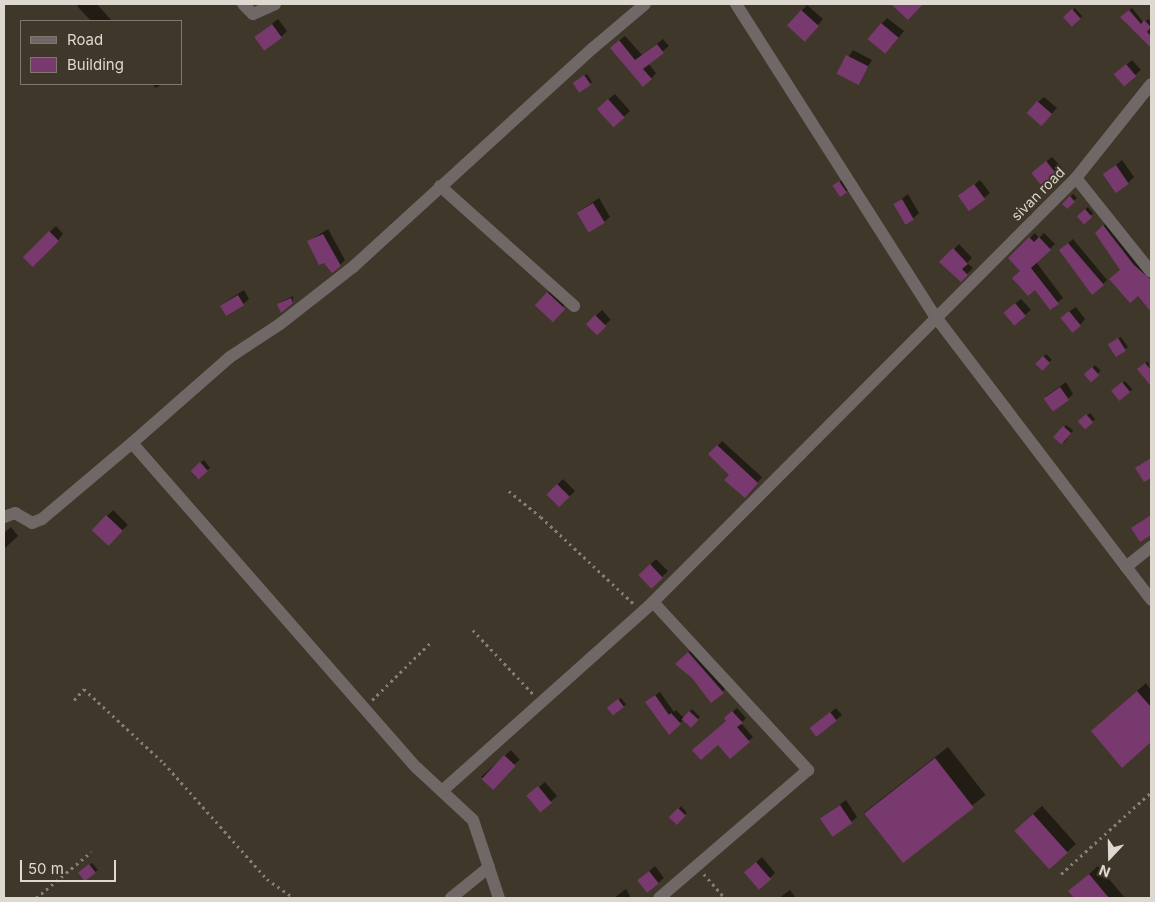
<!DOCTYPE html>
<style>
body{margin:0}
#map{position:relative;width:1155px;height:902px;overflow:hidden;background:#3f3729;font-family:Inter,sans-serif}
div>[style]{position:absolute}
.shadow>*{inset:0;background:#0007;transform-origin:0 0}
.building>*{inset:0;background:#78396e;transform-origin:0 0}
.path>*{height:2.5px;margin-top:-1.25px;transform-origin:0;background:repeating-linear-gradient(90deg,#867f74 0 2.5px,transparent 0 6.5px)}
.minor>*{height:12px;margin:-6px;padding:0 6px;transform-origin:6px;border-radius:6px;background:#706767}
.tertiary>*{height:12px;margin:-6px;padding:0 6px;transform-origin:6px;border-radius:6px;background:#706767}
span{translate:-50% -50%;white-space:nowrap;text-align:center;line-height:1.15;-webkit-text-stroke:4px #3f3729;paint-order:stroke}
.street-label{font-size:14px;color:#ded9d0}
.frame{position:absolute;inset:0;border:5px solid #ded9d0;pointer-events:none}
.legend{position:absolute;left:20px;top:20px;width:162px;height:65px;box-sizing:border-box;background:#3f3729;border:1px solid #7f786c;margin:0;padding:6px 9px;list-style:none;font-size:15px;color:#ded9d0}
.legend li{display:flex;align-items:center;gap:10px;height:25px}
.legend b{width:25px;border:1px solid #7f786c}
.north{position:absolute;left:1085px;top:832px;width:50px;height:50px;-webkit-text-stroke:4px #3f3729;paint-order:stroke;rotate:201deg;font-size:14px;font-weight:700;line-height:20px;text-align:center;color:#ded9d0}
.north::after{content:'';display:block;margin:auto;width:18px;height:22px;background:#ded9d0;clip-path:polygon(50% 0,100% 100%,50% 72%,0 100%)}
.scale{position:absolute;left:20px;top:860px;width:96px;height:22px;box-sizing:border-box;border:2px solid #ded9d0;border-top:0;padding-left:6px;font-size:15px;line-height:18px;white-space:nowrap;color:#ded9d0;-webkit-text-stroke:4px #3f3729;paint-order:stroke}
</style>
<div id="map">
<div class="shadow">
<div style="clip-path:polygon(79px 4px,97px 4px,112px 21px,91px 21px,77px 6px)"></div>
<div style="clip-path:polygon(807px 5px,823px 19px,810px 34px,789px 25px)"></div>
<div style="left:1075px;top:8px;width:11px;height:13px;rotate:49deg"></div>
<div style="clip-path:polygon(1132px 8px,1144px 23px,1148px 19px,1151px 22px,1150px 45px,1124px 14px)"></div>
<div style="clip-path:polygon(887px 18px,904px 31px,892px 46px,869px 38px)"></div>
<div style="clip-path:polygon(278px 19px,287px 31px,281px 37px,256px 36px)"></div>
<div style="clip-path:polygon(625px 36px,642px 55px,663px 39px,669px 46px,648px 63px,656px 73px,651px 79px,617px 42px)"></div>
<div style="clip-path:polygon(853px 50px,872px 60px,858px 83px,838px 72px)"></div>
<div style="clip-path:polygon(1132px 60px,1141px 70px,1135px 75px,1121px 69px)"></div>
<div style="clip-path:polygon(587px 74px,592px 82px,590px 84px,576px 81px)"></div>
<div style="clip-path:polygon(152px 84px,162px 84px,156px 88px)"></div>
<div style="clip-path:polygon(615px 94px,630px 111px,613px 126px,604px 103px)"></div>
<div style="clip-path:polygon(1044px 97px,1057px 108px,1047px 119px,1038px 102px)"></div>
<div style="clip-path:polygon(1052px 157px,1063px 169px,1044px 186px,1039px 168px)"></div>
<div style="clip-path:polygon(1122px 160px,1134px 177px,1128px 183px,1105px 174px)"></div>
<div style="clip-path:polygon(845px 177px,852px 186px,846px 192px,835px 186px)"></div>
<div style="clip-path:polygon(980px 180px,990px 193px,970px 210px,966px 191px)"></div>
<div style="clip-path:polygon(908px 194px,919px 213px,913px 219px,894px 205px)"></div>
<div style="clip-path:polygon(1073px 194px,1077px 198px,1067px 207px,1064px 204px)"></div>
<div style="clip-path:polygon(599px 198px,610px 217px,604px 222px,578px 212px)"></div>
<div style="left:1088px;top:207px;width:8px;height:13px;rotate:50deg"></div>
<div style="clip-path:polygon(1109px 221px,1151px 270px,1151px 309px,1121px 270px,1102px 227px)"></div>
<div style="clip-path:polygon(56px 226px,63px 234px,58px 240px,29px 251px)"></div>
<div style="clip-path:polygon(328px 229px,345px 260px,340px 265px,309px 241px)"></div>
<div style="clip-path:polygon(1035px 233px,1039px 238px,1044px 233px,1055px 244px,1036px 262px,1063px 298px,1050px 308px,1010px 258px)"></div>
<div style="clip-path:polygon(1073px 239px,1107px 280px,1103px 284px,1065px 246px)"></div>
<div style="clip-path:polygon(959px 244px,972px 258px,967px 263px,973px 268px,961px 280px,941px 262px)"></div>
<div style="clip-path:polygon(553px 288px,568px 301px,556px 315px,536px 304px)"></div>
<div style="clip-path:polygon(244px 290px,249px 299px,243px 304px,221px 305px)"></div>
<div style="clip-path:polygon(293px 296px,293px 302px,278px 305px,281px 302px)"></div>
<div style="clip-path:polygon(1021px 299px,1031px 310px,1025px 315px,1011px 307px)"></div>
<div style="clip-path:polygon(1076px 307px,1085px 319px,1080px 325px,1068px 312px)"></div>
<div style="left:602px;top:310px;width:13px;height:20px;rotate:48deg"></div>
<div style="clip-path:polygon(1121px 337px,1128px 347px,1116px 355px,1112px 342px)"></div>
<div style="left:1046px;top:354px;width:8px;height:13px;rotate:45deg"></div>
<div style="clip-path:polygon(1148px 361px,1151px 375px,1146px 378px,1139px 369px)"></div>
<div style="left:1095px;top:365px;width:8px;height:14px;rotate:45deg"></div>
<div style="left:1125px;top:381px;width:11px;height:16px;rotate:49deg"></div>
<div style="clip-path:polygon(1066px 382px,1073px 394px,1068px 399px,1045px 397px)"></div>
<div style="left:1090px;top:413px;width:8px;height:14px;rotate:50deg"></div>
<div style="left:1066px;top:425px;width:9px;height:16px;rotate:36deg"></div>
<div style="left:722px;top:441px;width:54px;height:18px;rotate:42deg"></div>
<div style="left:204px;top:460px;width:10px;height:17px;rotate:53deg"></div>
<div style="left:563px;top:479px;width:17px;height:21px;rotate:45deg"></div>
<div style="left:113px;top:510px;width:21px;height:28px;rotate:45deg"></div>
<div style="clip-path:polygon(11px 527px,18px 536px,4px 549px,4px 533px)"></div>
<div style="left:656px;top:559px;width:17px;height:23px;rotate:45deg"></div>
<div style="clip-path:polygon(694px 647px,729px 686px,711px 701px,692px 677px,677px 664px)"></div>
<div style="clip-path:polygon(1146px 683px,1151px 690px,1151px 740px,1122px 767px,1102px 722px)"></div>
<div style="clip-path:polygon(660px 692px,674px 712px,676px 710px,684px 718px,692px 709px,700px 717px,691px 726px,684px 719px,670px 733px,651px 698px)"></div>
<div style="left:621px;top:698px;width:8px;height:16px;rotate:50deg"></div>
<div style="clip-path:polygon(737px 708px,746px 718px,741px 723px,753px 737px,730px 757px,718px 743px,728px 721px,725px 718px)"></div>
<div style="clip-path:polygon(836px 708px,842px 715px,836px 720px,811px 728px)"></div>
<div style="left:948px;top:747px;width:61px;height:107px;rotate:52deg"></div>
<div style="left:511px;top:750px;width:13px;height:40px;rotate:48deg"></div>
<div style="clip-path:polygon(545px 782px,557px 796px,541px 810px,535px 790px)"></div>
<div style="clip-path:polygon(846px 800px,857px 817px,851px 822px,822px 818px)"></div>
<div style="clip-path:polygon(681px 806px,687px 813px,675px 824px,670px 817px)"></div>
<div style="clip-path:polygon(1042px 806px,1076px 844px,1067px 852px,1024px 822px)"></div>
<div style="clip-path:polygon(762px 857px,775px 873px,770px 878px,751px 867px)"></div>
<div style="clip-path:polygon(92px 863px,98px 870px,95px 872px,82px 871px)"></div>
<div style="clip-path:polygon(655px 866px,664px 878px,658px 883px,639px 880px)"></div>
<div style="clip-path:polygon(1098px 866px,1125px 898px,1076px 898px,1070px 891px)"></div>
<div style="clip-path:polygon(626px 889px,631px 898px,614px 898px)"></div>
<div style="clip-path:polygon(790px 890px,796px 898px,779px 898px)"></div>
</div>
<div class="building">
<div style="clip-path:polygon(891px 4px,923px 4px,908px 20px)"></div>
<div style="left:1072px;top:9px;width:13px;height:12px;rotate:48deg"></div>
<div style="left:801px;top:10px;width:24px;height:21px;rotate:42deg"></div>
<div style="clip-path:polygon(1129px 10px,1141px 24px,1144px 20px,1151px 27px,1147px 32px,1151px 36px,1150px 47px,1120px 17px)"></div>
<div style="left:881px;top:23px;width:23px;height:21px;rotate:40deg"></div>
<div style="left:272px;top:24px;width:17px;height:22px;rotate:54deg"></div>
<div style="clip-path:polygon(619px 40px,635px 60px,657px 44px,664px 53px,643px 69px,652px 79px,643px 87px,610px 48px)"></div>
<div style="left:846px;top:55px;width:25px;height:21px;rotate:27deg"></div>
<div style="left:1126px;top:64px;width:16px;height:16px;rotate:50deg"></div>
<div style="left:584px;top:75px;width:12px;height:14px;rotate:55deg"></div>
<div style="left:608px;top:99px;width:25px;height:15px;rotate:48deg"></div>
<div style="left:1037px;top:101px;width:20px;height:16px;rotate:41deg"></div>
<div style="left:1046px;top:161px;width:19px;height:19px;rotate:51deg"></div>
<div style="left:1116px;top:165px;width:23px;height:16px;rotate:56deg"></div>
<div style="left:839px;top:181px;width:14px;height:8px;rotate:56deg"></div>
<div style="left:974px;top:184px;width:19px;height:20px;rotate:54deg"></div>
<div style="clip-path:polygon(1070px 196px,1075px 202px,1067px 209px,1062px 204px)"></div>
<div style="left:902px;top:199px;width:24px;height:10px;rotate:60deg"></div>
<div style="left:593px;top:203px;width:23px;height:19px;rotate:59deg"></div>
<div style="left:1085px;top:209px;width:11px;height:11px;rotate:49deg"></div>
<div style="clip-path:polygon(1103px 225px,1134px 265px,1151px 280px,1151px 312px,1138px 296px,1130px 303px,1109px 279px,1120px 270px,1095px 233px)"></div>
<div style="left:49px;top:231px;width:14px;height:37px;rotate:45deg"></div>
<div style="clip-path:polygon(323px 234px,341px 266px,332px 273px,324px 263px,319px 265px,307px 241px)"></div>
<div style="clip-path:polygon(1029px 237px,1034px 242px,1039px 237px,1051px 250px,1031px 268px,1059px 304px,1050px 310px,1035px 290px,1028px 296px,1012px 278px,1020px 271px,1008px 258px)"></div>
<div style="clip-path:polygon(1068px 243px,1104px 285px,1092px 295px,1059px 250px)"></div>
<div style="clip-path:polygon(953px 248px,968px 264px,962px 269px,968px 275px,961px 282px,939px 262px)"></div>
<div style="left:547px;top:292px;width:25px;height:18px;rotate:43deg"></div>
<div style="left:238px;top:295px;width:12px;height:21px;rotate:59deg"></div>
<div style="clip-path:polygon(291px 298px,293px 303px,281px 313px,277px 304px)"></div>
<div style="left:1015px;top:303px;width:17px;height:15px;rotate:50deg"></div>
<div style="left:1069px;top:311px;width:19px;height:11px;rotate:51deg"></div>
<div style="left:595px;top:315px;width:16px;height:13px;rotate:45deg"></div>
<div style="left:1118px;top:338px;width:15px;height:12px;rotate:58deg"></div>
<div style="left:1043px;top:356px;width:10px;height:11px;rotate:45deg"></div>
<div style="clip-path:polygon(1145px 363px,1151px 370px,1151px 386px,1137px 369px)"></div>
<div style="left:1092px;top:367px;width:11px;height:11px;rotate:49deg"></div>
<div style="left:1122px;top:382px;width:13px;height:14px;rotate:51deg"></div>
<div style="left:1060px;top:387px;width:16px;height:20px;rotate:55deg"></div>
<div style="left:1086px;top:414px;width:11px;height:11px;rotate:49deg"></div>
<div style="left:1063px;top:426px;width:11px;height:15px;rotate:41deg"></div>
<div style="clip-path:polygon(717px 445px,758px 483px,745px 498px,724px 480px,729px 475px,708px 454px)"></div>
<div style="clip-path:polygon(1151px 458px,1151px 478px,1144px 482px,1135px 468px)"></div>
<div style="left:200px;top:462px;width:12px;height:13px;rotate:48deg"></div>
<div style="left:557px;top:484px;width:18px;height:15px;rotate:45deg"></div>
<div style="left:106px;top:515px;width:23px;height:21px;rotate:43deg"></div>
<div style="clip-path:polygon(1151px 515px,1151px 535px,1140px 542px,1131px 528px)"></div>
<div style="left:650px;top:564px;width:19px;height:16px;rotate:47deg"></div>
<div style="clip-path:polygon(688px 652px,724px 693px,711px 703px,692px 678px,675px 664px)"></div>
<div style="clip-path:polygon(1137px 691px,1151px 707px,1151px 742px,1122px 768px,1091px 731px)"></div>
<div style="clip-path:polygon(655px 695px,669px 715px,671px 713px,681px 724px,669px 735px,645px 702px)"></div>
<div style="left:618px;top:699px;width:10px;height:14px;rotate:53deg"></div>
<div style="left:689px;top:711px;width:13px;height:11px;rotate:42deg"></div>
<div style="clip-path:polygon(732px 711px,743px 723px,737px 727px,750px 742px,730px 759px,718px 745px,701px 760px,692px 750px,726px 721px,724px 718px)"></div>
<div style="left:830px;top:712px;width:11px;height:26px;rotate:52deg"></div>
<div style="left:504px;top:755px;width:16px;height:33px;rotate:43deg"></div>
<div style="left:935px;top:758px;width:63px;height:90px;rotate:52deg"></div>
<div style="left:538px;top:786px;width:22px;height:15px;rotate:51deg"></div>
<div style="left:840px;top:805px;width:22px;height:24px;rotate:56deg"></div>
<div style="left:678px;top:808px;width:11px;height:13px;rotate:45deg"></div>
<div style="left:1033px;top:814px;width:52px;height:25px;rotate:48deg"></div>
<div style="left:756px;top:862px;width:23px;height:16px;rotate:49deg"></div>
<div style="left:89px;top:864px;width:11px;height:14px;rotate:52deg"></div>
<div style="left:649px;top:871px;width:16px;height:15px;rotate:52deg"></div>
<div style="clip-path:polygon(1089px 874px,1109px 898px,1074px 898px,1068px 891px)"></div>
</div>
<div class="path">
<div style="left:509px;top:491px;width:41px;rotate:39.1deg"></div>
<div style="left:541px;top:517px;width:127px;rotate:43.1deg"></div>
<div style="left:473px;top:630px;width:88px;rotate:46.8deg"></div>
<div style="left:74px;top:700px;width:15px;rotate:-48deg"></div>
<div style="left:84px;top:689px;width:109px;rotate:42.8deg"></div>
<div style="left:164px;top:763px;width:155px;rotate:48.4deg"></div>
<div style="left:267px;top:879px;width:33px;rotate:35deg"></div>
<div style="left:372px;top:700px;width:83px;rotate:-44.5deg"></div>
<div style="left:704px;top:874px;width:32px;rotate:49deg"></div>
<div style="left:1061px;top:874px;width:122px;rotate:-42.3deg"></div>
<div style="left:36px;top:898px;width:72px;rotate:-39.9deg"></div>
</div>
<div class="minor">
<div style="left:243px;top:4px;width:14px;rotate:45deg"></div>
<div style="left:253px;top:14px;width:24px;rotate:-24deg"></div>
<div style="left:1076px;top:178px;width:120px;rotate:51.4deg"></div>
<div style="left:440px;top:186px;width:180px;rotate:41.8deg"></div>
<div style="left:132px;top:443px;width:130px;rotate:-41.3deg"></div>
<div style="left:230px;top:357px;width:60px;rotate:-33.4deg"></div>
<div style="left:280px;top:324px;width:93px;rotate:-38deg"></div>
<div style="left:353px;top:267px;width:325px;rotate:-42.4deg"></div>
<div style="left:593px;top:48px;width:68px;rotate:-40.2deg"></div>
<div style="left:4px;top:517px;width:12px;rotate:-20deg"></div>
<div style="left:15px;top:513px;width:20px;rotate:30deg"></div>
<div style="left:32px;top:523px;width:11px;rotate:-22deg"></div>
<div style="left:42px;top:519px;width:118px;rotate:-40.2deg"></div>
<div style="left:132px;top:443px;width:432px;rotate:48.8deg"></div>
<div style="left:417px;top:768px;width:76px;rotate:42.9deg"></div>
<div style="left:473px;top:820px;width:82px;rotate:71.6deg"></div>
<div style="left:1126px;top:567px;width:32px;rotate:-39deg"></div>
<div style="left:653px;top:602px;width:229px;rotate:47.3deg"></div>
<div style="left:808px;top:770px;width:196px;rotate:139.3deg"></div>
<div style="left:442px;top:791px;width:278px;rotate:-41.8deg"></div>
<div style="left:649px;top:606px;width:605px;rotate:-45.07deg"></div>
<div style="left:1076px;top:178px;width:120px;rotate:-51.4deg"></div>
<div style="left:451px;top:898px;width:49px;rotate:-39.2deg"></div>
</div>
<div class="tertiary">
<div style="left:736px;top:4px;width:370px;rotate:57.5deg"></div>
<div style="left:935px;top:316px;width:357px;rotate:52.7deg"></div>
</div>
<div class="street-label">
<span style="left:1038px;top:194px;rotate:-45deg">sivan road</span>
</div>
<div class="frame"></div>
<ul class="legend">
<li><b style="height:6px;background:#706767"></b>Road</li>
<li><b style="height:14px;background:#78396e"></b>Building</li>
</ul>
<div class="north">N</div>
<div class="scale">50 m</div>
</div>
